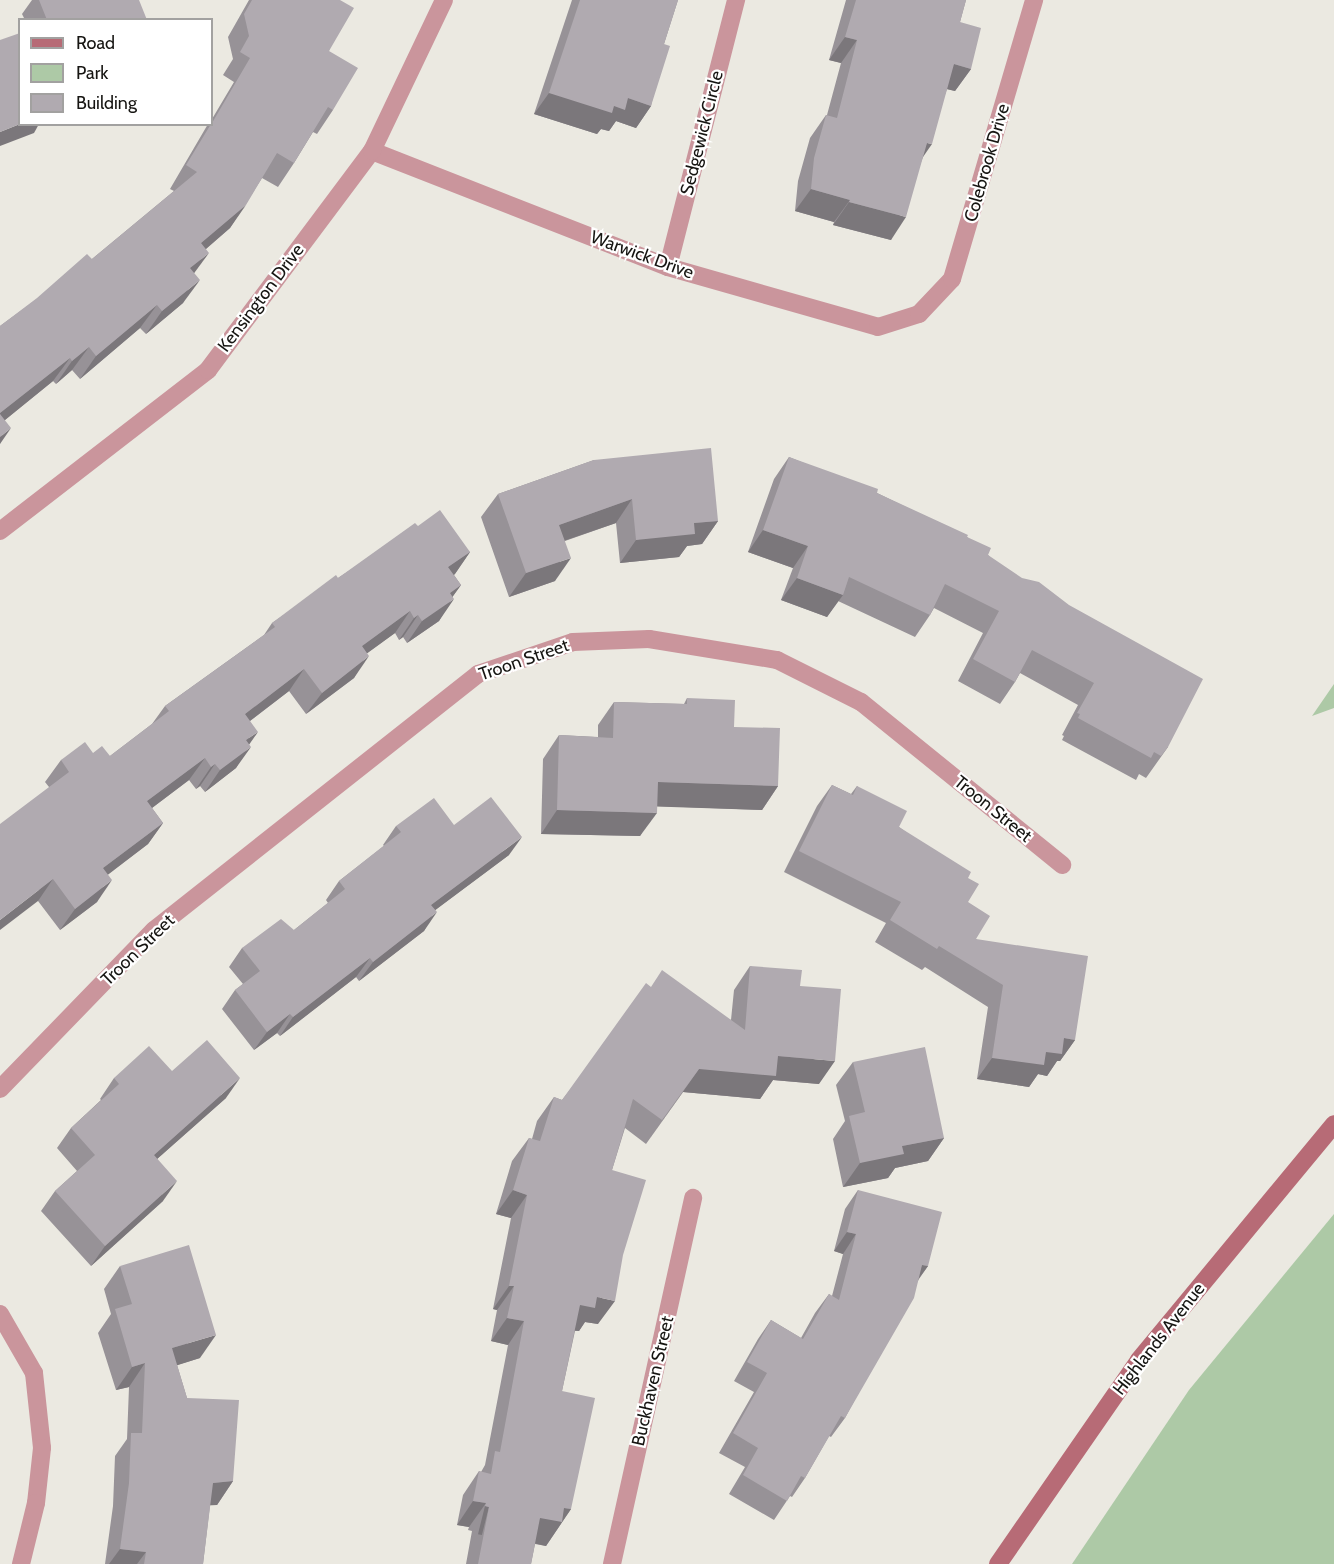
<!DOCTYPE html>
<style>
body{margin:0}
#map{position:relative;width:1334px;height:1564px;overflow:hidden;background:#ebe9e1;font-family:Cabin,sans-serif}
div>[style]{position:absolute}
.green>*{inset:0;background:#adc9a6}
.minor>*{height:18px;margin:-9px;padding:0 9px;transform-origin:9px;border-radius:9px;background:#ca959c}
.secondary>*{height:18px;margin:-9px;padding:0 9px;transform-origin:9px;border-radius:9px;background:#b76b76}
.wall>*{inset:0;background:#979297}
.shaded-wall>*{inset:0;background:#7b777b;transform-origin:0 0}
.building>*{inset:0;background:#b0aab0}
span{translate:-50% -50%;white-space:nowrap;text-align:center;line-height:1.15;-webkit-text-stroke:4.5px #fff;paint-order:stroke}
.street-label{font-size:18px;color:#161512}
.legend{position:absolute;left:18px;top:18px;width:195px;height:108px;box-sizing:border-box;background:#fff;border:2px solid #a2a1a0;margin:0;padding:8px 10px;list-style:none;font-size:18px;color:#161512}
.legend li{display:flex;align-items:center;gap:12px;height:30px}
.legend b{width:30px;border:2px solid #a2a1a0}
</style>
<div id="map">
<div class="green">
<div style="clip-path:polygon(1334px 684px,1334px 708px,1312px 716px)"></div>
<div style="clip-path:polygon(1334px 1214px,1334px 1564px,1072px 1564px,1189px 1390px)"></div>
</div>
<div class="minor">
<div style="left:372px;top:151px;width:318px;rotate:21.4deg"></div>
<div style="left:668px;top:267px;width:218px;rotate:15.9deg"></div>
<div style="left:878px;top:327px;width:43px;rotate:-17.6deg"></div>
<div style="left:919px;top:314px;width:48px;rotate:-46.7deg"></div>
<div style="left:952px;top:279px;width:291px;rotate:-73.6deg"></div>
<div style="left:668px;top:267px;width:276px;rotate:-75.7deg"></div>
<div style="left:0;top:531px;width:263px;rotate:-37.7deg"></div>
<div style="left:208px;top:370px;width:274px;rotate:-53.2deg"></div>
<div style="left:372px;top:151px;width:167px;rotate:-64.5deg"></div>
<div style="left:0;top:1089px;width:221px;rotate:-45.9deg"></div>
<div style="left:154px;top:930px;width:413px;rotate:-38.3deg"></div>
<div style="left:478px;top:674px;width:100px;rotate:-18.6deg"></div>
<div style="left:573px;top:642px;width:76px;rotate:-2.3deg"></div>
<div style="left:649px;top:639px;width:130px;rotate:9.3deg"></div>
<div style="left:777px;top:660px;width:94px;rotate:26.6deg"></div>
<div style="left:861px;top:702px;width:259px;rotate:39deg"></div>
<div style="left:0;top:1314px;width:68px;rotate:60deg"></div>
<div style="left:34px;top:1373px;width:75px;rotate:83.9deg"></div>
<div style="left:42px;top:1448px;width:55px;rotate:96.2deg"></div>
<div style="left:36px;top:1503px;width:63px;rotate:103.8deg"></div>
<div style="left:612px;top:1564px;width:375px;rotate:-77.5deg"></div>
</div>
<div class="secondary">
<div style="left:998px;top:1564px;width:248px;rotate:-55.3deg"></div>
<div style="left:1139px;top:1360px;width:306px;rotate:-50.4deg"></div>
</div>
<div class="wall">
<div style="clip-path:polygon(32px 0,90px 0,147px 20px,25px 20px,22px 14px)"></div>
<div style="clip-path:polygon(249px 0,340px 0,329px 51px,333px 110px,317px 134px,313px 132px,294px 163px,278px 187px,262px 178px,230px 228px,206px 249px,194px 273px,183px 303px,146px 334px,140px 328px,80px 379px,72px 370px,56px 384px,53px 381px,5px 420px,0 444px,0 326px,92px 259px,174px 191px,170px 189px,208px 124px,212px 124px,212px 119px,234px 82px,223px 75px,233px 59px,228px 37px)"></div>
<div style="clip-path:polygon(572px 0,678px 0,664px 44px,651px 106px,636px 128px,616px 121px,609px 131px,601px 129px,597px 134px,534px 114px)"></div>
<div style="clip-path:polygon(846px 0,966px 0,960px 22px,971px 69px,955px 91px,947px 89px,923px 157px,891px 240px,833px 225px,834px 222px,795px 211px,798px 181px,810px 138px,826px 115px,827px 115px,841px 63px,829px 60px)"></div>
<div style="clip-path:polygon(789px 457px,877px 493px,967px 537px,988px 555px,1168px 747px,1146px 778px,1139px 774px,1136px 780px,1062px 740px,1064px 736px,1062px 735px,1078px 705px,1020px 673px,1015px 682px,1000px 704px,958px 681px,983px 633px,934px 608px,930px 615px,915px 637px,838px 601px,827px 617px,781px 600px,793px 568px,748px 552px,774px 479px)"></div>
<div style="clip-path:polygon(594px 460px,718px 521px,702px 544px,687px 546px,679px 557px,620px 563px,616px 523px,565px 541px,555px 581px,509px 597px,481px 517px,498px 494px)"></div>
<div style="clip-path:polygon(418px 526px,470px 552px,454px 575px,461px 585px,453px 596px,439px 621px,407px 643px,403px 637px,399px 640px,395px 633px,367px 653px,354px 678px,306px 714px,289px 691px,250px 721px,249px 744px,236px 768px,205px 792px,200px 786px,196px 789px,189px 780px,152px 808px,163px 823px,148px 844px,108px 874px,97px 902px,60px 930px,38px 901px,49px 787px,45px 782px,61px 760px,93px 753px,110px 756px,152px 724px,165px 706px,264px 635px,272px 623px,338px 578px)"></div>
<div style="clip-path:polygon(687px 698px,734px 727px,778px 786px,762px 810px,657px 806px,640px 836px,541px 834px,543px 759px,559px 735px,598px 737px,598px 725px,614px 702px,684px 704px)"></div>
<div style="clip-path:polygon(832px 785px,851px 794px,857px 786px,899px 827px,968px 878px,968px 902px,976px 939px,1075px 1040px,1060px 1061px,1057px 1061px,1047px 1076px,1038px 1074px,1029px 1087px,977px 1079px,988px 1007px,925px 967px,922px 970px,875px 942px,886px 923px,784px 872px,817px 806px)"></div>
<div style="clip-path:polygon(454px 825px,509px 855px,435px 910px,424px 931px,359px 981px,356px 977px,280px 1036px,277px 1033px,254px 1050px,222px 1009px,235px 990px,243px 984px,229px 967px,242px 948px,294px 930px,328px 903px,326px 900px,339px 881px,384px 846px,383px 845px,396px 826px)"></div>
<div style="clip-path:polygon(750px 966px,800px 986px,819px 1084px,773px 1080px,760px 1099px,683px 1092px,646px 1144px,625px 1128px,612px 1170px,598px 1324px,585px 1322px,579px 1331px,575px 1331px,562px 1391px,571px 1509px,546px 1546px,535px 1544px,531px 1564px,466px 1564px,472px 1531px,468px 1530px,469px 1527px,457px 1525px,463px 1495px,479px 1471px,481px 1472px,485px 1465px,508px 1345px,491px 1341px,497px 1310px,493px 1309px,511px 1218px,496px 1214px,512px 1161px,529px 1138px,532px 1139px,537px 1121px,554px 1097px,562px 1100px,651px 987px,731px 1020px,734px 990px)"></div>
<div style="clip-path:polygon(853px 1062px,944px 1138px,928px 1161px,895px 1168px,888px 1178px,843px 1187px,833px 1139px,845px 1121px,836px 1085px)"></div>
<div style="clip-path:polygon(172px 1071px,226px 1098px,157px 1159px,163px 1201px,91px 1266px,41px 1211px,55px 1191px,77px 1171px,57px 1148px,71px 1128px,101px 1100px,100px 1099px,114px 1078px)"></div>
<div style="clip-path:polygon(858px 1190px,928px 1266px,919px 1279px,845px 1418px,831px 1437px,829px 1436px,805px 1478px,792px 1497px,790px 1496px,774px 1520px,729px 1494px,745px 1467px,719px 1453px,754px 1392px,734px 1381px,758px 1339px,771px 1320px,801px 1338px,815px 1313px,829px 1294px,832px 1296px,843px 1254px,834px 1251px,845px 1209px)"></div>
<div style="clip-path:polygon(120px 1266px,200px 1358px,177px 1365px,187px 1398px,233px 1481px,217px 1505px,210px 1505px,203px 1564px,105px 1564px,113px 1506px,115px 1456px,127px 1439px,129px 1387px,116px 1390px,98px 1333px,111px 1314px,104px 1289px)"></div>
</div>
<div class="shaded-wall">
<div style="clip-path:polygon(845px 37px,857px 40px,841px 63px,829px 60px)"></div>
<div style="clip-path:polygon(954px 64px,971px 69px,955px 91px,938px 87px)"></div>
<div style="clip-path:polygon(549px 93px,628px 98px,651px 106px,636px 128px,616px 121px,609px 131px,601px 129px,597px 134px,534px 114px)"></div>
<div style="clip-path:polygon(20px 124px,39px 124px,34px 133px,0 146px,0 132px)"></div>
<div style="clip-path:polygon(927px 143px,932px 144px,916px 167px)"></div>
<div style="clip-path:polygon(811px 189px,850px 200px,834px 222px,795px 211px)"></div>
<div style="clip-path:polygon(849px 202px,906px 217px,891px 240px,833px 225px)"></div>
<div style="clip-path:polygon(246px 205px,230px 228px,185px 267px,201px 243px)"></div>
<div style="clip-path:polygon(209px 253px,192px 276px,190px 268px)"></div>
<div style="clip-path:polygon(200px 280px,183px 303px,146px 334px,162px 311px)"></div>
<div style="clip-path:polygon(157px 305px,140px 328px,80px 379px,96px 356px)"></div>
<div style="clip-path:polygon(89px 347px,72px 370px,56px 384px,72px 361px)"></div>
<div style="clip-path:polygon(70px 358px,53px 381px,0 424px,0 413px)"></div>
<div style="clip-path:polygon(11px 428px,0 444px,0 437px)"></div>
<div style="clip-path:polygon(632px 499px,616px 523px,543px 548px,559px 525px)"></div>
<div style="clip-path:polygon(718px 521px,702px 544px,687px 546px,679px 557px,620px 563px,636px 540px,694px 523px)"></div>
<div style="clip-path:polygon(763px 530px,808px 546px,793px 568px,748px 552px)"></div>
<div style="clip-path:polygon(470px 552px,455px 574px,433px 589px,448px 567px)"></div>
<div style="clip-path:polygon(571px 558px,555px 581px,509px 597px,526px 573px)"></div>
<div style="clip-path:polygon(797px 578px,843px 595px,827px 617px,781px 600px)"></div>
<div style="clip-path:polygon(461px 585px,448px 603px,454px 599px,439px 621px,407px 643px,422px 621px,450px 593px)"></div>
<div style="clip-path:polygon(410px 611px,395px 633px,347px 668px,362px 646px)"></div>
<div style="clip-path:polygon(418px 615px,403px 637px,399px 640px,414px 618px)"></div>
<div style="clip-path:polygon(369px 656px,354px 678px,306px 714px,322px 693px)"></div>
<div style="clip-path:polygon(304px 669px,289px 691px,230px 736px,245px 714px)"></div>
<div style="clip-path:polygon(258px 732px,244px 752px,251px 747px,236px 768px,205px 792px,220px 770px,246px 740px)"></div>
<div style="clip-path:polygon(205px 758px,189px 780px,132px 823px,147px 801px)"></div>
<div style="clip-path:polygon(215px 764px,200px 786px,196px 789px,211px 767px)"></div>
<div style="clip-path:polygon(658px 782px,778px 786px,762px 810px,641px 806px)"></div>
<div style="clip-path:polygon(557px 810px,657px 813px,640px 836px,541px 834px)"></div>
<div style="clip-path:polygon(163px 823px,148px 844px,88px 890px,103px 868px)"></div>
<div style="clip-path:polygon(522px 837px,509px 855px,418px 923px,431px 905px)"></div>
<div style="clip-path:polygon(53px 879px,38px 901px,0 930px,0 920px)"></div>
<div style="clip-path:polygon(112px 880px,97px 902px,60px 930px,75px 909px)"></div>
<div style="clip-path:polygon(437px 912px,424px 931px,359px 981px,373px 962px)"></div>
<div style="clip-path:polygon(370px 958px,356px 977px,280px 1036px,293px 1017px)"></div>
<div style="clip-path:polygon(290px 1014px,277px 1033px,254px 1050px,267px 1032px)"></div>
<div style="clip-path:polygon(1064px 1038px,1075px 1040px,1060px 1061px,1057px 1061px,1047px 1076px,1038px 1074px,1029px 1087px,977px 1079px,992px 1058px)"></div>
<div style="clip-path:polygon(778px 1056px,835px 1061px,819px 1084px,773px 1080px,760px 1099px,683px 1092px,646px 1144px,699px 1069px)"></div>
<div style="clip-path:polygon(240px 1078px,226px 1098px,139px 1175px,154px 1155px)"></div>
<div style="clip-path:polygon(944px 1138px,928px 1161px,895px 1168px,888px 1178px,843px 1187px,860px 1163px,902px 1146px)"></div>
<div style="clip-path:polygon(177px 1181px,163px 1201px,91px 1266px,105px 1246px)"></div>
<div style="clip-path:polygon(513px 1190px,527px 1195px,511px 1218px,496px 1214px)"></div>
<div style="clip-path:polygon(847px 1232px,856px 1234px,843px 1254px,834px 1251px)"></div>
<div style="clip-path:polygon(922px 1265px,928px 1266px,914px 1285px)"></div>
<div style="clip-path:polygon(509px 1286px,514px 1286px,497px 1310px,493px 1309px)"></div>
<div style="clip-path:polygon(597px 1297px,615px 1301px,598px 1324px,585px 1322px,579px 1331px,563px 1329px,580px 1305px)"></div>
<div style="clip-path:polygon(507px 1318px,524px 1321px,508px 1345px,491px 1341px)"></div>
<div style="clip-path:polygon(216px 1335px,200px 1358px,156px 1372px,172px 1348px)"></div>
<div style="clip-path:polygon(145px 1363px,129px 1387px,116px 1390px,132px 1367px)"></div>
<div style="clip-path:polygon(233px 1481px,217px 1505px,197px 1506px,213px 1483px)"></div>
<div style="clip-path:polygon(473px 1501px,486px 1503px,469px 1527px,457px 1525px)"></div>
<div style="left:485px;top:1506px;width:4px;height:29px;rotate:14deg"></div>
<div style="clip-path:polygon(564px 1508px,571px 1509px,546px 1546px,524px 1541px,540px 1518px)"></div>
<div style="clip-path:polygon(120px 1549px,146px 1552px,137px 1564px,109px 1564px)"></div>
</div>
<div class="building">
<div style="clip-path:polygon(39px 0,139px 0,147px 20px,47px 20px)"></div>
<div style="clip-path:polygon(252px 0,340px 0,354px 8px,329px 51px,358px 68px,333px 110px,328px 107px,294px 163px,277px 153px,246px 205px,201px 243px,209px 253px,190px 268px,200px 280px,162px 311px,157px 305px,96px 356px,89px 347px,72px 361px,70px 358px,0 413px,0 326px,37px 298px,87px 254px,92px 259px,197px 172px,186px 165px,211px 124px,212px 124px,212px 123px,250px 58px,240px 52px,249px 36px,244px 14px)"></div>
<div style="clip-path:polygon(580px 0,678px 0,664px 44px,670px 46px,651px 106px,628px 98px,625px 110px,614px 106px,612px 113px,549px 93px)"></div>
<div style="clip-path:polygon(856px 0,966px 0,960px 22px,981px 28px,971px 69px,954px 64px,932px 144px,927px 143px,906px 217px,849px 202px,850px 200px,811px 189px,814px 158px,826px 115px,837px 118px,857px 40px,845px 37px)"></div>
<div style="clip-path:polygon(20px 33px,20px 124px,0 132px,0 40px)"></div>
<div style="clip-path:polygon(0 414px,11px 428px,0 437px)"></div>
<div style="clip-path:polygon(711px 448px,718px 521px,694px 523px,695px 534px,636px 540px,632px 499px,559px 525px,571px 558px,526px 573px,498px 494px,594px 460px)"></div>
<div style="clip-path:polygon(789px 457px,878px 489px,877px 493px,968px 535px,967px 537px,991px 548px,988px 555px,1022px 578px,1039px 582px,1069px 605px,1203px 679px,1168px 747px,1161px 756px,1154px 752px,1151px 758px,1078px 718px,1080px 714px,1077px 713px,1094px 683px,1032px 650px,1015px 682px,973px 659px,999px 611px,945px 584px,930px 615px,849px 577px,843px 595px,797px 578px,808px 546px,763px 530px)"></div>
<div style="clip-path:polygon(440px 510px,470px 552px,448px 567px,461px 585px,450px 593px,454px 599px,422px 621px,418px 615px,414px 618px,410px 611px,362px 646px,369px 656px,322px 693px,304px 669px,245px 714px,258px 732px,246px 740px,251px 747px,220px 770px,215px 764px,211px 767px,205px 758px,147px 801px,163px 823px,103px 868px,112px 880px,75px 909px,53px 879px,0 920px,0 824px,69px 772px,61px 760px,85px 742px,93px 753px,102px 746px,110px 756px,169px 711px,165px 706px,275px 627px,272px 623px,336px 575px,338px 578px,415px 523px,418px 526px)"></div>
<div style="clip-path:polygon(687px 698px,735px 700px,734px 727px,780px 728px,778px 786px,658px 782px,657px 813px,557px 810px,559px 735px,613px 738px,614px 702px,687px 704px)"></div>
<div style="clip-path:polygon(832px 785px,853px 795px,857px 786px,907px 811px,899px 827px,971px 872px,968px 878px,979px 884px,968px 902px,990px 916px,976px 939px,1088px 956px,1075px 1040px,1064px 1038px,1062px 1054px,1046px 1052px,1044px 1065px,992px 1058px,1003px 985px,939px 946px,937px 949px,890px 920px,901px 902px,799px 851px)"></div>
<div style="clip-path:polygon(491px 797px,522px 837px,431px 905px,437px 912px,373px 962px,370px 958px,293px 1017px,290px 1014px,267px 1032px,235px 990px,260px 971px,242px 948px,281px 919px,294px 930px,345px 889px,339px 881px,401px 832px,396px 826px,434px 798px,454px 825px)"></div>
<div style="clip-path:polygon(750px 966px,802px 970px,800px 986px,841px 989px,835px 1061px,778px 1056px,776px 1076px,699px 1069px,662px 1120px,633px 1099px,612px 1170px,646px 1180px,623px 1255px,615px 1301px,597px 1297px,595px 1308px,580px 1305px,562px 1391px,595px 1398px,571px 1509px,564px 1508px,562px 1522px,540px 1518px,531px 1564px,478px 1564px,489px 1507px,485px 1506px,486px 1503px,473px 1501px,479px 1471px,491px 1474px,495px 1451px,500px 1452px,524px 1321px,507px 1318px,514px 1286px,509px 1286px,527px 1195px,513px 1190px,529px 1138px,540px 1141px,554px 1097px,562px 1100px,646px 983px,651px 987px,662px 970px,745px 1030px)"></div>
<div style="clip-path:polygon(207px 1040px,240px 1078px,154px 1155px,177px 1181px,105px 1246px,55px 1191px,95px 1155px,71px 1128px,119px 1084px,114px 1078px,149px 1046px,172px 1071px)"></div>
<div style="clip-path:polygon(925px 1047px,944px 1138px,902px 1146px,904px 1154px,860px 1163px,849px 1116px,865px 1112px,853px 1062px)"></div>
<div style="clip-path:polygon(858px 1190px,942px 1212px,928px 1266px,922px 1265px,914px 1298px,845px 1418px,841px 1416px,805px 1478px,801px 1476px,787px 1501px,743px 1475px,758px 1448px,733px 1433px,767px 1373px,747px 1362px,771px 1320px,803px 1339px,829px 1294px,839px 1300px,856px 1234px,847px 1232px)"></div>
<div style="clip-path:polygon(189px 1245px,216px 1335px,172px 1348px,187px 1398px,239px 1400px,233px 1481px,213px 1483px,203px 1564px,144px 1564px,146px 1552px,120px 1549px,129px 1483px,131px 1433px,142px 1433px,145px 1363px,132px 1367px,115px 1309px,132px 1304px,120px 1266px)"></div>
</div>
<div class="street-label">
<span style="left:702px;top:133px;rotate:-76deg">Sedgewick Circle</span>
<span style="left:987px;top:163px;rotate:-74deg">Colebrook Drive</span>
<span style="left:642px;top:255px;rotate:20deg">Warwick Drive</span>
<span style="left:261px;top:298px;rotate:-53deg">Kensington Drive</span>
<span style="left:524px;top:660px;rotate:-19deg">Troon Street</span>
<span style="left:993px;top:809px;rotate:39deg">Troon Street</span>
<span style="left:138px;top:950px;rotate:-44deg">Troon Street</span>
<span style="left:1159px;top:1339px;rotate:-52deg">Highlands Avenue</span>
<span style="left:653px;top:1381px;rotate:-77deg">Buckhaven Street</span>
</div>
<ul class="legend">
<li><b style="height:8px;background:#b76b76"></b>Road</li>
<li><b style="height:16px;background:#adc9a6"></b>Park</li>
<li><b style="height:16px;background:#b0aab0"></b>Building</li>
</ul>
</div>
